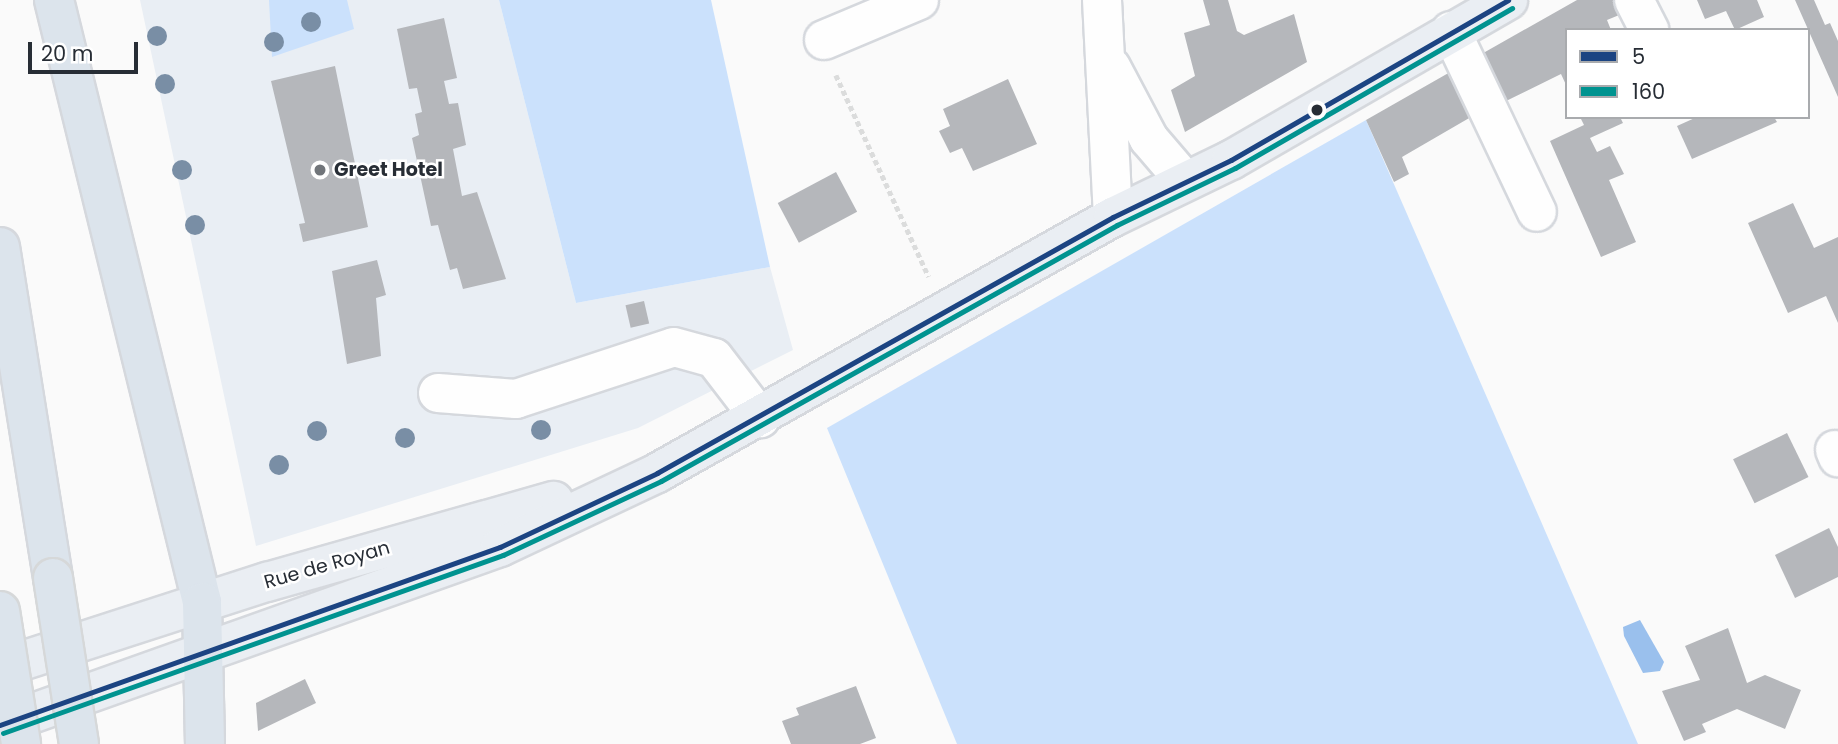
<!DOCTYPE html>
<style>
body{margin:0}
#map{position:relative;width:1838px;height:744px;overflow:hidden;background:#fafafa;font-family:Poppins,sans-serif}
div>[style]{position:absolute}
.built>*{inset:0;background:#e9eef4}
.green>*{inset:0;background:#cbe1fc}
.water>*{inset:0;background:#9ac0ed}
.building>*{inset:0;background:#b5b7bb;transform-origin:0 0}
.path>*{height:4.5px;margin-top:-2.25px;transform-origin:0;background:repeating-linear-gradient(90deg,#dbdcdc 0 5px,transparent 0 8.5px)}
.roads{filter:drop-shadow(2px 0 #d5d8dd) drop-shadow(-2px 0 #d5d8dd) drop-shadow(0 2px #d5d8dd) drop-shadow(0 -2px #d5d8dd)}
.minor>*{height:38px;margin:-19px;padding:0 19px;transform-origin:19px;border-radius:19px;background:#fefefe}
.major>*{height:38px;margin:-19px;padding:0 19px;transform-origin:19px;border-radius:19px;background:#eaeef3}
.highway>*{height:38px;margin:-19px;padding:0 19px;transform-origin:19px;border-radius:19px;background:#dce4ec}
.bridges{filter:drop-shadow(2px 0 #d6d8d9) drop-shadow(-2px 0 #d6d8d9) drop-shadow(0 2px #d6d8d9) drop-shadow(0 -2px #d6d8d9)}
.highway-bridge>*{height:38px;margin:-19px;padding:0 19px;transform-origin:19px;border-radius:19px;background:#dce4ec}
.bus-1>*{height:5px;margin:-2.5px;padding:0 2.5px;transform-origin:2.5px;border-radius:2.5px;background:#1c4482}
.bus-2>*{height:5px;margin:-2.5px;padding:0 2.5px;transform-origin:2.5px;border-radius:2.5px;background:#009390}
.trees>*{width:20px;height:20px;margin:-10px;border-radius:50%;background:#798ea5}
.dots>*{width:19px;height:19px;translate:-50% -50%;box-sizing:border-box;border:4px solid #fff;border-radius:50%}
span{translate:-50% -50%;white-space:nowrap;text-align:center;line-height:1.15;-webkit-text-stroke:5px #fff;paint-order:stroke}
.poi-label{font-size:19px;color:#272d35;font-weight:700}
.left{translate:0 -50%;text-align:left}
.street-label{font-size:19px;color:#272d35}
.legend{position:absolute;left:1565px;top:28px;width:245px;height:91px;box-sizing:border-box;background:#fff;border:2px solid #a9abae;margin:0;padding:9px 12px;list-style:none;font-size:21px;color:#272d35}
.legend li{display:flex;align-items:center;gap:14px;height:35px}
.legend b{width:35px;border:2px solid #a9abae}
.scale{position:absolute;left:28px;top:42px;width:110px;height:32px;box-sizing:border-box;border:4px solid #272d35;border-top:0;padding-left:9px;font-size:21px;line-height:24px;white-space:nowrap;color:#272d35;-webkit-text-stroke:5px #fff;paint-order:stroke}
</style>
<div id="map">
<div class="built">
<div style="clip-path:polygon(140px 0,499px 0,576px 303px,770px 267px,793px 350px,638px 428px,256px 546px)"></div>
</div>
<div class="green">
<div style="clip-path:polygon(269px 0,347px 0,354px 29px,272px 57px)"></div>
<div style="clip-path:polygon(499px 0,711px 0,770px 267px,576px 303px)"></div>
<div style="clip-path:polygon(1366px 120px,1638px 744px,957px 744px,827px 428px)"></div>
</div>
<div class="water">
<div style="clip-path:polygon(1640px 620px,1664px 662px,1660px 671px,1643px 673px,1624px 636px,1623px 627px)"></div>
</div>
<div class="building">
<div style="clip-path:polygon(1203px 0,1228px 0,1237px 31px,1244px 35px,1294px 14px,1307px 62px,1185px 132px,1171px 90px,1195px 76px,1184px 33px,1210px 25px)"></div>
<div style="clip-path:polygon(1577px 0,1624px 0,1629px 11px,1607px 20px,1611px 30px,1567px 30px,1567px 87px,1561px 74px,1504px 102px,1478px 56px)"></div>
<div style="clip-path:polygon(1697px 0,1757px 0,1764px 17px,1735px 30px,1726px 11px,1705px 19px)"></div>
<div style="clip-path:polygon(1795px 0,1814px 0,1825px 25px,1830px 23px,1838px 41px,1838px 97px)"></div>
<div style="clip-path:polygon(444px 18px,457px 78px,444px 81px,449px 104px,458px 103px,466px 145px,453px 149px,462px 196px,477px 192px,506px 279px,463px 289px,457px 268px,450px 270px,438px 225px,431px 226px,412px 138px,419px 135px,415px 114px,422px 112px,417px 88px,409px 89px,397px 29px)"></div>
<div style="clip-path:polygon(335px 66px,368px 227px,303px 242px,299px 224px,305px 223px,271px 81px)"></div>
<div style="clip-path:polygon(1459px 67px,1483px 110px,1402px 157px,1409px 174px,1394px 182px,1366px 120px)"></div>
<div style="clip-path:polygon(1008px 79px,1037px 144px,973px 171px,962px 148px,950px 153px,939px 131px,950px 126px,943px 109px)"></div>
<div style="clip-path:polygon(1580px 117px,1620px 117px,1623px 123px,1590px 138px,1597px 152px,1610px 146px,1624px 174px,1609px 180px,1636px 242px,1601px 257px,1550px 141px,1584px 125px)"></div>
<div style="clip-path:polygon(1697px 117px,1774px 117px,1777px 122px,1692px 159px,1677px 126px)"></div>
<div style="left:836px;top:172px;width:45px;height:66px;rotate:62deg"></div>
<div style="clip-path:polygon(1793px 203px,1814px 248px,1838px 237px,1838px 323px,1826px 296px,1788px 313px,1748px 223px)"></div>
<div style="clip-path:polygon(377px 260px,386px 295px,376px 298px,381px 356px,347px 364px,332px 271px)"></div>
<div style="left:644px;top:301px;width:23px;height:19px;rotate:77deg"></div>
<div style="left:1787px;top:433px;width:49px;height:60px;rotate:64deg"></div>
<div style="clip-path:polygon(1829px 528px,1838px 547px,1838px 577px,1795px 598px,1775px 555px)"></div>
<div style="clip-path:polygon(1728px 628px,1747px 683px,1765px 675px,1801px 690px,1785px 729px,1737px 709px,1702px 724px,1706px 732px,1684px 741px,1662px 691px,1700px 680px,1685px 646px)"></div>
<div style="clip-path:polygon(305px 679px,316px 703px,258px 731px,256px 703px)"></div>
<div style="clip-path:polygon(856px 686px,876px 738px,860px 744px,791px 744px,782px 721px,799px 715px,796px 708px)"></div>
</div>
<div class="path">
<div style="left:836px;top:75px;width:222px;rotate:65.3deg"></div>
</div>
<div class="roads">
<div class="minor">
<div style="left:1102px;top:0;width:217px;rotate:87.1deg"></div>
<div style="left:1634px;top:0;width:34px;rotate:63deg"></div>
<div style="left:1451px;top:31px;width:200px;rotate:64.6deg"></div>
<div style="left:824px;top:40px;width:103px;rotate:-22.8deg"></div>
<div style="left:1111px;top:67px;width:81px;rotate:62.2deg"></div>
<div style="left:1149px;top:139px;width:55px;rotate:49.4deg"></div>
<div style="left:438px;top:393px;width:78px;rotate:4.4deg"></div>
<div style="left:516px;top:399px;width:166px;rotate:-18.2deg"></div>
<div style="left:674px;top:347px;width:41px;rotate:15.4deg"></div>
<div style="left:714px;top:358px;width:76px;rotate:52.5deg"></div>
<div style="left:1835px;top:450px;width:8px;rotate:67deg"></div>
</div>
<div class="major">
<div style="left:0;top:668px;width:281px;rotate:-17.9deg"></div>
<div style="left:267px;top:582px;width:298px;rotate:-15.8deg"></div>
<div style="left:0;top:725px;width:531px;rotate:-19.6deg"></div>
<div style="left:500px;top:547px;width:174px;rotate:-25.2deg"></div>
<div style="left:657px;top:473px;width:523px;rotate:-29.31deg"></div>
<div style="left:1113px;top:217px;width:131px;rotate:-25.8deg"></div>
<div style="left:1231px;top:160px;width:320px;rotate:-30deg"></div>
</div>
<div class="highway">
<div style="left:54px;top:0;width:620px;rotate:76.19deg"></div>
<div style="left:202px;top:602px;width:142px;rotate:88.8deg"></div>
<div style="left:0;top:247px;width:335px;rotate:80.9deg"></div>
</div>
</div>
<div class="bridges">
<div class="highway-bridge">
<div style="left:53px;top:578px;width:168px;rotate:81.1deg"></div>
<div style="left:0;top:611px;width:135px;rotate:81deg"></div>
</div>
</div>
<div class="bus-1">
<div style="left:0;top:725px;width:531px;rotate:-19.6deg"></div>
<div style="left:500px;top:547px;width:174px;rotate:-25.2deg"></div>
<div style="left:657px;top:473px;width:523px;rotate:-29.31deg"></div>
<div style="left:1113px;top:217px;width:131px;rotate:-25.8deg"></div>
<div style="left:1231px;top:160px;width:320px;rotate:-30deg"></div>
</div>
<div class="bus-2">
<div style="left:3px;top:733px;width:531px;rotate:-19.6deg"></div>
<div style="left:503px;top:555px;width:174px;rotate:-25.1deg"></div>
<div style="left:661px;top:481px;width:523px;rotate:-29.31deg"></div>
<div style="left:1117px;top:225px;width:131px;rotate:-25.8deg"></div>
<div style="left:1235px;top:168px;width:320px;rotate:-30deg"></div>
</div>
<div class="trees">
<div style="left:311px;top:22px"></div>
<div style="left:157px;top:36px"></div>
<div style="left:274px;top:42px"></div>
<div style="left:165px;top:84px"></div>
<div style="left:182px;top:170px"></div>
<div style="left:195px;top:225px"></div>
<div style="left:541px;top:430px"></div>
<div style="left:317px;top:431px"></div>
<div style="left:405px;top:438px"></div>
<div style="left:279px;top:465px"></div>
</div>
<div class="dots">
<div style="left:1317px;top:110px;background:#272d35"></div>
<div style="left:320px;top:170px;background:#71757a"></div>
</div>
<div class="poi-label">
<span class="left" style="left:334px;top:170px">Greet Hotel</span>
</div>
<div class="street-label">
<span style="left:327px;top:565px;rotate:-16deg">Rue de Royan</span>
</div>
<ul class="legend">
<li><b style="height:9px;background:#1c4482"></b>5</li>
<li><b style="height:9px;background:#009390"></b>160</li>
</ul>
<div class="scale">20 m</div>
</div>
